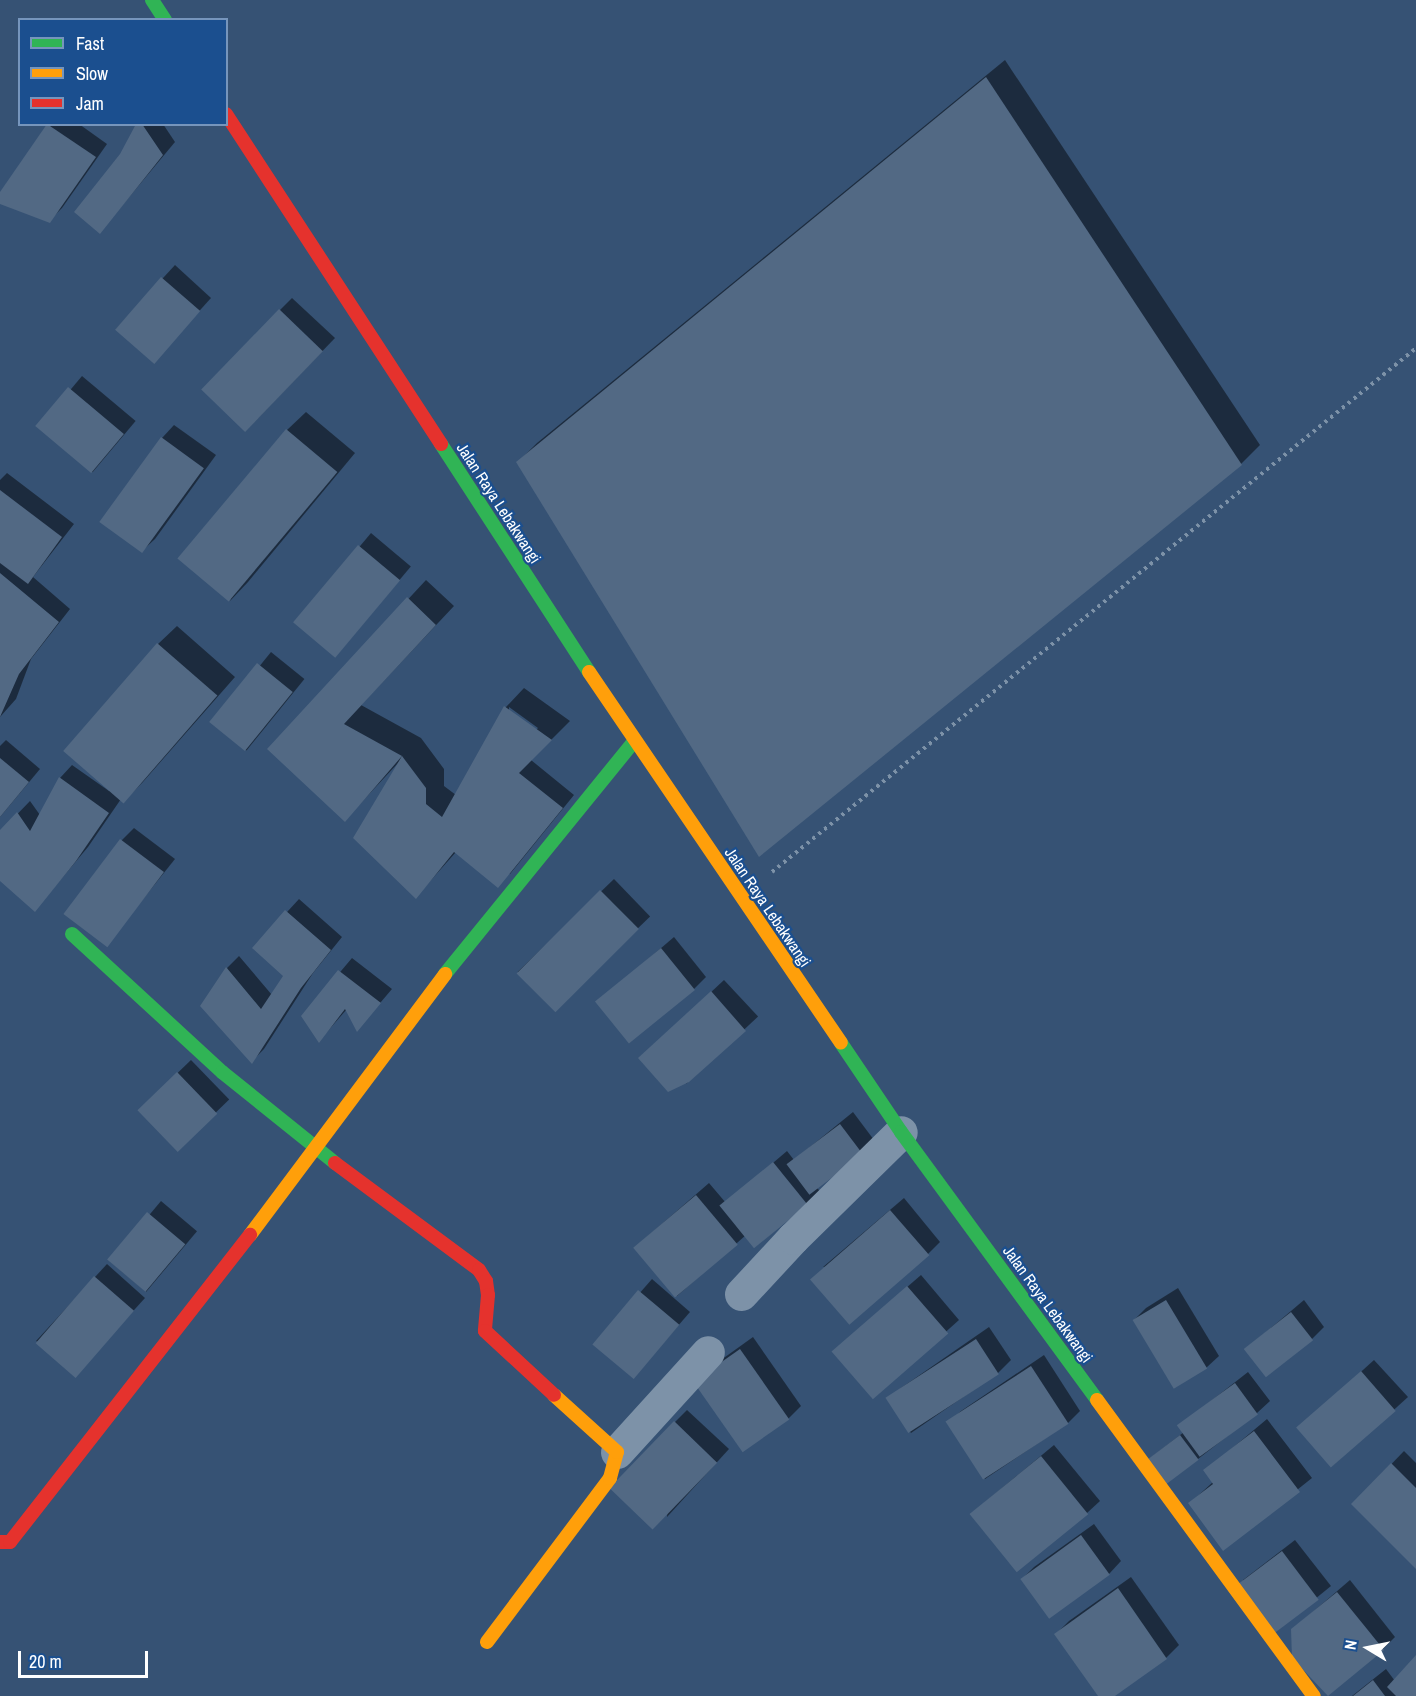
<!DOCTYPE html>
<style>
body{margin:0}
#map{position:relative;width:1416px;height:1696px;overflow:hidden;background:#365274;font-family:"Archivo Narrow",sans-serif}
div>[style]{position:absolute}
.shadow>*{inset:0;background:#0007;transform-origin:0 0}
.building>*{inset:0;background:#526984;transform-origin:0 0}
.path>*{height:4px;margin-top:-2px;transform-origin:0;background:repeating-linear-gradient(90deg,#7d92a8 0 3px,transparent 0 7.5px)}
.street>*{height:33px;margin:-16.5px;padding:0 16.5px;transform-origin:16.5px;border-radius:16.5px;background:#7d92a8}
.fast>*{height:14px;margin:-7px;padding:0 7px;transform-origin:7px;border-radius:7px;background:#30b455}
.slow>*{height:14px;margin:-7px;padding:0 7px;transform-origin:7px;border-radius:7px;background:#ff9f0a}
.jam>*{height:14px;margin:-7px;padding:0 7px;transform-origin:7px;border-radius:7px;background:#e5322d}
span{translate:-50% -50%;white-space:nowrap;text-align:center;line-height:1.15;-webkit-text-stroke:4.5px #1b4f8f;paint-order:stroke}
.street-label{font-size:16px;color:#fff}
.legend{position:absolute;left:18px;top:18px;width:210px;height:108px;box-sizing:border-box;background:#1b4f8f;border:2px solid #7695bc;margin:0;padding:8px 10px;list-style:none;font-size:18px;color:#fff}
.legend li{display:flex;align-items:center;gap:12px;height:30px}
.legend b{width:30px;border:2px solid #7695bc}
.north{position:absolute;left:1338px;top:1618px;width:60px;height:60px;-webkit-text-stroke:4px #1b4f8f;paint-order:stroke;rotate:280deg;font-size:16px;font-weight:700;line-height:24px;text-align:center;color:#fff}
.north::after{content:'';display:block;margin:auto;width:21px;height:27px;background:#fff;clip-path:polygon(50% 0,100% 100%,50% 72%,0 100%)}
.scale{position:absolute;left:18px;top:1651px;width:130px;height:27px;box-sizing:border-box;border:3px solid #fff;border-top:0;padding-left:8px;font-size:18px;line-height:21px;white-space:nowrap;color:#fff;-webkit-text-stroke:4px #1b4f8f;paint-order:stroke}
</style>
<div id="map">
<div class="shadow">
<div style="clip-path:polygon(1005px 60px,1260px 445px,1241px 464px,518px 462px,537px 443px)"></div>
<div style="clip-path:polygon(49px 124px,79px 124px,107px 144px,62px 208px,49px 221px,0 203px,0 194px)"></div>
<div style="clip-path:polygon(138px 124px,163px 124px,175px 142px,100px 232px)"></div>
<div style="clip-path:polygon(175px 265px,211px 298px,165px 349px,116px 329px)"></div>
<div style="clip-path:polygon(292px 298px,335px 338px,258px 418px,280px 310px)"></div>
<div style="left:82px;top:376px;width:70px;height:67px;rotate:40deg"></div>
<div style="clip-path:polygon(306px 412px,355px 453px,248px 582px,230px 601px,287px 430px)"></div>
<div style="clip-path:polygon(174px 425px,216px 455px,155px 539px,142px 551px,162px 438px)"></div>
<div style="clip-path:polygon(7px 473px,74px 524px,33px 577px,70px 609px,31px 659px,16px 699px,0 717px,0 480px)"></div>
<div style="left:371px;top:533px;width:52px;height:117px;rotate:40deg"></div>
<div style="clip-path:polygon(evenodd,426px 580px,454px 606px,361px 705px,421px 738px,444px 769px,444px 786px,456px 795px,506px 707px,524px 688px,570px 721px,531px 760px,574px 795px,510px 874px,456px 852px,416px 897px,399px 762px,345px 820px,269px 749px,426px 580px,509px 707px,538px 728px,536px 730px,509px 711px,509px 707px)"></div>
<div style="clip-path:polygon(177px 626px,235px 677px,142px 783px,124px 801px,121px 799px,88px 847px,35px 910px,0 879px,0 832px,30px 801px,40px 815px,60px 778px,72px 765px,109px 791px,158px 644px)"></div>
<div style="left:271px;top:652px;width:43px;height:92px;rotate:39deg"></div>
<div style="clip-path:polygon(6px 740px,40px 769px,0 817px,0 746px)"></div>
<div style="clip-path:polygon(134px 828px,175px 859px,107px 944px,122px 840px)"></div>
<div style="left:614px;top:879px;width:52px;height:134px;rotate:46deg"></div>
<div style="clip-path:polygon(299px 899px,342px 937px,313px 973px,264px 1049px,252px 1061px,227px 968px,239px 956px,272px 995px,285px 976px,254px 948px)"></div>
<div style="clip-path:polygon(674px 937px,706px 977px,694px 989px,598px 1002px)"></div>
<div style="clip-path:polygon(352px 958px,392px 989px,358px 1029px,347px 1009px,319px 1041px,303px 1016px)"></div>
<div style="left:724px;top:980px;width:50px;height:98px;rotate:47deg"></div>
<div style="left:191px;top:1060px;width:55px;height:72px;rotate:46deg"></div>
<div style="clip-path:polygon(853px 1112px,874px 1140px,817px 1188px,820px 1191px,807px 1204px,746px 1235px,677px 1296px,648px 1236px,709px 1183px,726px 1203px,787px 1151px,794px 1160px)"></div>
<div style="clip-path:polygon(904px 1198px,940px 1242px,928px 1254px,823px 1267px)"></div>
<div style="left:161px;top:1201px;width:47px;height:79px;rotate:40deg"></div>
<div style="clip-path:polygon(107px 1264px,145px 1298px,86px 1363px,36px 1341px)"></div>
<div style="clip-path:polygon(921px 1275px,959px 1320px,872px 1398px,846px 1340px)"></div>
<div style="clip-path:polygon(652px 1279px,690px 1312px,645px 1364px,595px 1344px)"></div>
<div style="clip-path:polygon(1178px 1288px,1219px 1356px,1206px 1368px,1134px 1320px,1146px 1308px)"></div>
<div style="clip-path:polygon(1304px 1300px,1324px 1327px,1312px 1339px,1246px 1349px)"></div>
<div style="clip-path:polygon(989px 1327px,1011px 1360px,998px 1373px,911px 1433px,889px 1400px,901px 1388px)"></div>
<div style="clip-path:polygon(753px 1337px,801px 1406px,788px 1419px,707px 1370px)"></div>
<div style="clip-path:polygon(1044px 1355px,1080px 1411px,1068px 1423px,985px 1479px,948px 1423px,961px 1411px)"></div>
<div style="clip-path:polygon(1374px 1360px,1408px 1397px,1332px 1466px,1312px 1416px)"></div>
<div style="clip-path:polygon(1248px 1372px,1270px 1401px,1257px 1413px,1198px 1459px,1149px 1459px,1184px 1432px,1181px 1428px,1193px 1415px)"></div>
<div style="clip-path:polygon(687px 1410px,729px 1449px,667px 1517px,675px 1422px)"></div>
<div style="clip-path:polygon(1267px 1419px,1312px 1478px,1224px 1548px,1190px 1503px,1213px 1482px,1205px 1471px)"></div>
<div style="clip-path:polygon(1054px 1445px,1100px 1501px,1087px 1513px,984px 1503px)"></div>
<div style="clip-path:polygon(1404px 1451px,1416px 1463px,1416px 1566px,1353px 1504px)"></div>
<div style="clip-path:polygon(1094px 1524px,1121px 1561px,1109px 1574px,1022px 1579px,1034px 1567px)"></div>
<div style="clip-path:polygon(1295px 1540px,1331px 1586px,1266px 1639px,1243px 1580px)"></div>
<div style="clip-path:polygon(1131px 1577px,1179px 1645px,1166px 1658px,1112px 1696px,1100px 1696px,1056px 1634px,1069px 1621px)"></div>
<div style="clip-path:polygon(1350px 1580px,1395px 1637px,1383px 1649px,1293px 1629px)"></div>
<div style="clip-path:polygon(1416px 1658px,1416px 1696px,1352px 1696px,1386px 1669px,1395px 1681px)"></div>
</div>
<div class="building">
<div style="clip-path:polygon(986px 77px,1242px 465px,759px 857px,516px 462px)"></div>
<div style="clip-path:polygon(47px 124px,96px 157px,50px 223px,0 204px,0 192px)"></div>
<div style="clip-path:polygon(136px 124px,142px 124px,163px 155px,100px 234px,74px 212px,120px 154px)"></div>
<div style="left:161px;top:277px;width:52px;height:70px;rotate:41deg"></div>
<div style="left:279px;top:309px;width:61px;height:112px;rotate:44deg"></div>
<div style="left:68px;top:387px;width:73px;height:51px;rotate:40deg"></div>
<div style="left:286px;top:429px;width:67px;height:169px;rotate:40deg"></div>
<div style="left:161px;top:437px;width:53px;height:105px;rotate:36deg"></div>
<div style="clip-path:polygon(0 490px,62px 537px,28px 584px,0 563px)"></div>
<div style="left:358px;top:545px;width:55px;height:101px;rotate:40deg"></div>
<div style="clip-path:polygon(0 573px,59px 622px,19px 674px,0 717px)"></div>
<div style="clip-path:polygon(407px 597px,436px 625px,344px 724px,402px 756px,345px 822px,267px 749px)"></div>
<div style="left:157px;top:643px;width:80px;height:143px;rotate:41deg"></div>
<div style="left:257px;top:663px;width:46px;height:76px;rotate:39deg"></div>
<div style="clip-path:polygon(504px 706px,552px 740px,519px 773px,563px 808px,498px 888px,454px 852px,416px 899px,353px 838px,402px 756px,426px 788px,426px 804px,442px 817px)"></div>
<div style="clip-path:polygon(0 758px,29px 782px,0 817px)"></div>
<div style="clip-path:polygon(59px 777px,109px 813px,76px 861px,35px 912px,0 881px,0 830px,17px 812px,30px 831px)"></div>
<div style="left:120px;top:839px;width:55px;height:94px;rotate:37deg"></div>
<div style="left:600px;top:890px;width:55px;height:118px;rotate:45deg"></div>
<div style="clip-path:polygon(285px 910px,331px 950px,301px 988px,252px 1064px,200px 1006px,226px 967px,261px 1009px,283px 976px,252px 948px)"></div>
<div style="left:661px;top:948px;width:54px;height:85px;rotate:51deg"></div>
<div style="clip-path:polygon(338px 970px,381px 1003px,357px 1032px,345px 1009px,319px 1043px,301px 1016px)"></div>
<div style="clip-path:polygon(711px 991px,746px 1031px,689px 1082px,668px 1092px,638px 1058px)"></div>
<div style="left:177px;top:1072px;width:58px;height:55px;rotate:46deg"></div>
<div style="left:840px;top:1124px;width:38px;height:67px;rotate:53deg"></div>
<div style="left:773px;top:1162px;width:55px;height:69px;rotate:51deg"></div>
<div style="left:696px;top:1195px;width:65px;height:82px;rotate:50deg"></div>
<div style="left:890px;top:1210px;width:60px;height:106px;rotate:49deg"></div>
<div style="left:147px;top:1212px;width:50px;height:62px;rotate:40deg"></div>
<div style="left:94px;top:1276px;width:53px;height:89px;rotate:41deg"></div>
<div style="left:907px;top:1286px;width:63px;height:100px;rotate:49deg"></div>
<div style="left:638px;top:1290px;width:54px;height:71px;rotate:40deg"></div>
<div style="left:1166px;top:1300px;width:80px;height:39px;rotate:59deg"></div>
<div style="left:1291px;top:1312px;width:36px;height:60px;rotate:52deg"></div>
<div style="left:976px;top:1339px;width:42px;height:108px;rotate:57deg"></div>
<div style="left:740px;top:1349px;width:86px;height:57px;rotate:55deg"></div>
<div style="left:1031px;top:1366px;width:69px;height:102px;rotate:57deg"></div>
<div style="left:1361px;top:1371px;width:53px;height:86px;rotate:49deg"></div>
<div style="left:1235px;top:1383px;width:39px;height:72px;rotate:54deg"></div>
<div style="left:674px;top:1421px;width:60px;height:93px;rotate:44deg"></div>
<div style="clip-path:polygon(1254px 1431px,1300px 1492px,1223px 1551px,1188px 1503px,1213px 1484px,1203px 1470px)"></div>
<div style="left:1180px;top:1435px;width:31px;height:49px;rotate:53deg"></div>
<div style="left:1041px;top:1456px;width:75px;height:92px;rotate:51deg"></div>
<div style="clip-path:polygon(1391px 1463px,1416px 1488px,1416px 1569px,1351px 1504px)"></div>
<div style="left:1081px;top:1535px;width:49px;height:75px;rotate:54deg"></div>
<div style="left:1282px;top:1551px;width:61px;height:67px;rotate:53deg"></div>
<div style="clip-path:polygon(1118px 1588px,1167px 1659px,1115px 1696px,1098px 1696px,1054px 1634px)"></div>
<div style="clip-path:polygon(1337px 1592px,1384px 1650px,1328px 1696px,1292px 1658px,1291px 1629px)"></div>
<div style="clip-path:polygon(1416px 1655px,1416px 1696px,1396px 1696px,1387px 1687px)"></div>
<div style="clip-path:polygon(1373px 1680px,1385px 1696px,1353px 1696px)"></div>
</div>
<div class="path">
<div style="left:772px;top:872px;width:830px;rotate:-39.13deg"></div>
</div>
<div class="street">
<div style="left:741px;top:1294px;width:76px;rotate:-47.1deg"></div>
<div style="left:793px;top:1238px;width:151px;rotate:-44.5deg"></div>
<div style="left:617px;top:1452px;width:135px;rotate:-47.7deg"></div>
</div>
<div class="fast">
<div style="left:152px;top:0;width:24px;rotate:57deg"></div>
<div style="left:441px;top:444px;width:272px;rotate:57deg"></div>
<div style="left:72px;top:934px;width:204px;rotate:42.6deg"></div>
<div style="left:222px;top:1072px;width:145px;rotate:38.8deg"></div>
<div style="left:445px;top:974px;width:301px;rotate:-50.9deg"></div>
<div style="left:841px;top:1043px;width:107px;rotate:56deg"></div>
<div style="left:901px;top:1132px;width:332px;rotate:53.8deg"></div>
</div>
<div class="slow">
<div style="left:589px;top:672px;width:448px;rotate:55.8deg"></div>
<div style="left:250px;top:1235px;width:326px;rotate:-53.2deg"></div>
<div style="left:1097px;top:1400px;width:367px;rotate:53.8deg"></div>
<div style="left:487px;top:1642px;width:205px;rotate:-53.1deg"></div>
<div style="left:610px;top:1478px;width:27px;rotate:-75deg"></div>
<div style="left:617px;top:1452px;width:85px;rotate:-137.9deg"></div>
</div>
<div class="jam">
<div style="left:226px;top:114px;width:394px;rotate:56.9deg"></div>
<div style="left:335px;top:1163px;width:179px;rotate:36.6deg"></div>
<div style="left:479px;top:1270px;width:13px;rotate:58deg"></div>
<div style="left:486px;top:1281px;width:14px;rotate:82deg"></div>
<div style="left:488px;top:1295px;width:36px;rotate:95deg"></div>
<div style="left:485px;top:1331px;width:94px;rotate:42.8deg"></div>
<div style="left:0;top:1542px;width:10px"></div>
<div style="left:10px;top:1542px;width:390px;rotate:-52deg"></div>
</div>
<div class="street-label">
<span style="left:499px;top:503px;rotate:57deg">Jalan Raya Lebakwangi</span>
<span style="left:768px;top:907px;rotate:56deg">Jalan Raya Lebakwangi</span>
<span style="left:1048px;top:1304px;rotate:54deg">Jalan Raya Lebakwangi</span>
</div>
<ul class="legend">
<li><b style="height:8px;background:#30b455"></b>Fast</li>
<li><b style="height:8px;background:#ff9f0a"></b>Slow</li>
<li><b style="height:8px;background:#e5322d"></b>Jam</li>
</ul>
<div class="north">N</div>
<div class="scale">20 m</div>
</div>
